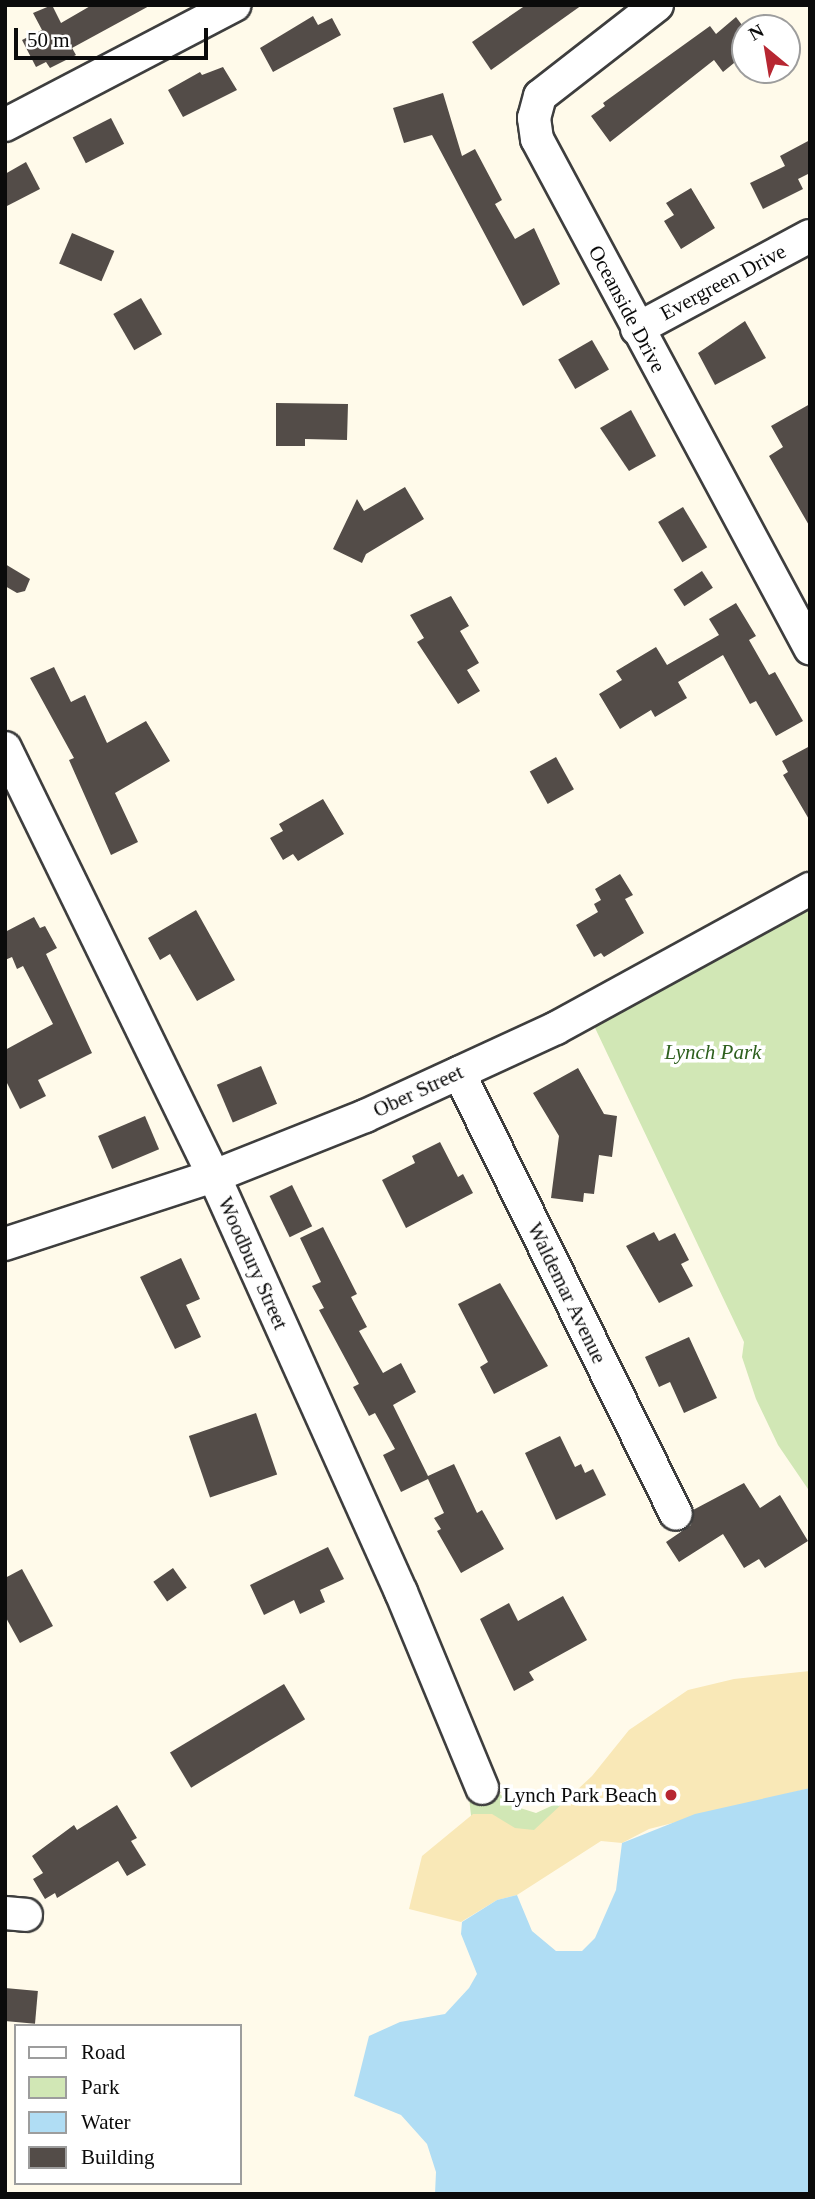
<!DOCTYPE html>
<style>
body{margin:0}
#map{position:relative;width:815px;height:2199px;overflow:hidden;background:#fffaea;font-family:Georgia,serif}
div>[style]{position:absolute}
.green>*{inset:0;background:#d1e7b5}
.sand>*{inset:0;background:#f9e8b7}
.water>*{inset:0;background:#b0ddf4}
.building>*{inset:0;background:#534c48;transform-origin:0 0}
.roads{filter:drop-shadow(2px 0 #3e3e3e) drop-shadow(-2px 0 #3e3e3e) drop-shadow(0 2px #3e3e3e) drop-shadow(0 -2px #3e3e3e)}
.minor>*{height:32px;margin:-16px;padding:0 16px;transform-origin:16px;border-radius:16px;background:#fff}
.dots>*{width:19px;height:19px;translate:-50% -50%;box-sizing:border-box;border:4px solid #fff;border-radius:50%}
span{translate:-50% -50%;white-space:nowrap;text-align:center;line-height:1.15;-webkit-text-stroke:7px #fff;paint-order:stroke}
.street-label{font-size:21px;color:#0b0b0b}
.park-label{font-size:21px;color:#2e601e;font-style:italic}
.poi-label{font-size:21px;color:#0b0b0b}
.right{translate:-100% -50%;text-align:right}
.frame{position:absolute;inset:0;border:7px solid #0b0b0b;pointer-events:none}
.legend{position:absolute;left:14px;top:2024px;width:228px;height:161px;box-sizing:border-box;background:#fff;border:2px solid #9d9d9d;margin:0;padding:9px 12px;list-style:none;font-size:21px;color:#0b0b0b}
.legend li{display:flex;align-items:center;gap:14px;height:35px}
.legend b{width:35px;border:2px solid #9d9d9d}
.north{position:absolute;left:731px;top:14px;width:70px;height:70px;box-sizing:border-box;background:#fff;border:2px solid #9d9d9d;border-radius:50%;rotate:330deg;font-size:19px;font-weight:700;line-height:28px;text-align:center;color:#0b0b0b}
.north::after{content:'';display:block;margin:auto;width:24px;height:32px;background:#b72732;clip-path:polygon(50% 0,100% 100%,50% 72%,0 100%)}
.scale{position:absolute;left:14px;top:28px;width:194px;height:32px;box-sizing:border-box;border:4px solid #0b0b0b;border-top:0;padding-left:9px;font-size:21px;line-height:24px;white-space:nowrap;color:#0b0b0b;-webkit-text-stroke:5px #fff;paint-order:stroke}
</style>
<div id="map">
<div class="green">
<div style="clip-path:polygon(810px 889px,810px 1492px,778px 1445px,756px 1399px,742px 1357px,744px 1342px,587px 1011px)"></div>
<div style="clip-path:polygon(489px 1786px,517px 1807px,536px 1813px,584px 1791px,545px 1839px,474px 1841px,469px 1798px)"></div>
</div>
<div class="sand">
<div style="clip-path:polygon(810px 1671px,810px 1788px,649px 1829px,622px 1843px,601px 1841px,517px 1895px,497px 1900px,461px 1922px,409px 1909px,422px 1856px,473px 1814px,492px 1814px,515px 1828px,534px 1830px,592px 1776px,629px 1730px,688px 1690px,734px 1679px)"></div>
</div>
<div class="water">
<div style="clip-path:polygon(810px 1788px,810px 2194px,435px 2194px,436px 2172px,427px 2144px,401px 2115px,354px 2096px,369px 2036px,400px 2022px,445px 2014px,469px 1988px,477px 1974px,461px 1934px,462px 1922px,497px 1900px,517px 1895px,532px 1931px,556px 1951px,582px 1951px,595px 1938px,616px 1890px,622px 1843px,695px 1814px)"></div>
</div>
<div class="building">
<div style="clip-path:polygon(52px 5px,61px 23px,92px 5px,151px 5px,72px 48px,76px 55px,50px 68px,46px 62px,36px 67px,22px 40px,42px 30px,33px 13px)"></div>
<div style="clip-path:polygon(526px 5px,582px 5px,491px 70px,472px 42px)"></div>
<div style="clip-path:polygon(313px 16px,318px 25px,332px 18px,341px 35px,273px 72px,260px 48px)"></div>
<div style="clip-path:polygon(736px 17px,745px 29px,745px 54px,723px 72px,714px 60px,610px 142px,591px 116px,605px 106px,603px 103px,710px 26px,716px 34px)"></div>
<div style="clip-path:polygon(223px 67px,237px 90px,183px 117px,168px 90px,200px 72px,202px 75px)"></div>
<div style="clip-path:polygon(443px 93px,462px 156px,475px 149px,502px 200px,495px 204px,515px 239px,534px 228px,560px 284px,523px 306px,432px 135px,404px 143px,393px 108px)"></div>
<div style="left:111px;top:118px;width:29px;height:43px;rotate:63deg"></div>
<div style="clip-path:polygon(810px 140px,810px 173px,798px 179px,803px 189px,763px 209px,750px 183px,785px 166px,780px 156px)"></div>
<div style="clip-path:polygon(26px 162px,40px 189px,5px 207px,5px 174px)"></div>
<div style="clip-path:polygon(691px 188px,715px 228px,681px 249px,664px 221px,674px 215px,666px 203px)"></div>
<div style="left:72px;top:233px;width:46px;height:33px;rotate:23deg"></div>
<div style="left:141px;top:298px;width:42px;height:32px;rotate:60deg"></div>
<div style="clip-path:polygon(745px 321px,766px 358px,715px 385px,698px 353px)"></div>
<div style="left:592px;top:340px;width:34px;height:39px;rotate:60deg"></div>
<div style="clip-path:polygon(276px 403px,348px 404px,347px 440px,305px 439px,305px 446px,276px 446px)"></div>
<div style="clip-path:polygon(810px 404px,810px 527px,769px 456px,783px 447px,771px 426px)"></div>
<div style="clip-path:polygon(631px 410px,656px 456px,629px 471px,600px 428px)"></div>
<div style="clip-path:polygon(405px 487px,424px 519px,366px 554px,362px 563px,333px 549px,357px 499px,364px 511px)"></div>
<div style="left:683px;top:507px;width:47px;height:29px;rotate:59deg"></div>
<div style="clip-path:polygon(5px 564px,30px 579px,25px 591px,17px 593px,5px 586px)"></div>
<div style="left:702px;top:571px;width:20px;height:34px;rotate:57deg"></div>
<div style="clip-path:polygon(451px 596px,469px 626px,460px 631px,479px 663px,467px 670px,480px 691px,458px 704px,417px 642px,424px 638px,410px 615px)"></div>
<div style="clip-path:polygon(736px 603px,756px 636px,749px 640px,769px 675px,775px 672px,803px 721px,776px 736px,756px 701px,750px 704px,723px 655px,678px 682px,687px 698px,655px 717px,651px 710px,620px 729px,599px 694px,622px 680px,616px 671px,656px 647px,667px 665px,719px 635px,709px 619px)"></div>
<div style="clip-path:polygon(54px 667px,71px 702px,85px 695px,107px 743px,146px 721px,170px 761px,115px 793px,138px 842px,111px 855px,69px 760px,74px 758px,30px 678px)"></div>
<div style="clip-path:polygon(810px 746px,810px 821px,783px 775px,788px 772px,782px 761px)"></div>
<div style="left:556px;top:757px;width:37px;height:30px;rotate:61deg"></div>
<div style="clip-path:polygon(323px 799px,344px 834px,298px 861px,293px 854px,283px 860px,270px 838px,283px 831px,279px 824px)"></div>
<div style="clip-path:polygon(620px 874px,633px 895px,625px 899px,644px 933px,604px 957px,601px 953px,594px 957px,576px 925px,598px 912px,594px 904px,601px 900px,595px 889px)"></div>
<div style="clip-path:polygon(196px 910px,235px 980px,197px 1001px,170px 954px,160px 960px,148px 938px)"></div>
<div style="clip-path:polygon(34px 917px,40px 928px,45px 926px,57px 948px,46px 954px,92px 1053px,38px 1080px,46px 1096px,20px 1109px,5px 1079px,5px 1050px,53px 1024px,23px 966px,17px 969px,12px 957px,5px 960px,5px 932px)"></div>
<div style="left:261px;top:1066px;width:41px;height:48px;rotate:67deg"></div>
<div style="clip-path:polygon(578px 1068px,604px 1114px,617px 1116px,612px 1157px,599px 1155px,594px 1194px,584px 1193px,583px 1202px,551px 1198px,559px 1136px,533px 1093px)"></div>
<div style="left:145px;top:1116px;width:36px;height:51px;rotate:67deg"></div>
<div style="clip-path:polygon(440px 1142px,458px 1177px,463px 1174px,473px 1193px,406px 1228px,382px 1180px,415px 1163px,412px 1156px)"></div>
<div style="left:292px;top:1185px;width:46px;height:25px;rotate:64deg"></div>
<div style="clip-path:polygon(323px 1227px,357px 1294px,351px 1297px,367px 1327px,359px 1331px,383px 1373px,401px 1363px,416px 1392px,393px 1405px,428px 1476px,454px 1464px,477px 1513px,482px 1510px,504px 1549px,461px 1573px,437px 1531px,441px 1529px,434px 1518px,444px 1513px,428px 1479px,401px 1492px,383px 1455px,395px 1449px,375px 1413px,369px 1416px,353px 1387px,359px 1384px,319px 1310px,324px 1308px,312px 1286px,321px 1282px,300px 1238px)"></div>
<div style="clip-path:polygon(654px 1232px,659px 1241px,675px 1233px,689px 1260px,681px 1264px,693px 1286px,659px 1303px,626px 1246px)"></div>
<div style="clip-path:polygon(181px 1258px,200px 1299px,186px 1305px,201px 1337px,175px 1349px,140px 1277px)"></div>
<div style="clip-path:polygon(500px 1283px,548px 1366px,494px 1394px,480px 1367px,488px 1362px,458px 1304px)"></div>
<div style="clip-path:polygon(689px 1337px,717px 1398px,684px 1413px,670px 1382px,659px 1387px,645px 1357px)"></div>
<div style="left:256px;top:1413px;width:65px;height:71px;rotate:71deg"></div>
<div style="clip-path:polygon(560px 1436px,575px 1467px,581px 1464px,585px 1473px,593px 1469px,606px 1495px,556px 1520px,525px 1453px)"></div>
<div style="clip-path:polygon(744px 1483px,760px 1508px,780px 1495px,808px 1541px,765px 1568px,759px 1559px,744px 1568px,723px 1534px,679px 1562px,666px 1542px,691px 1525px,693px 1510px)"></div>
<div style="clip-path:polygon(328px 1547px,344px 1579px,320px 1590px,325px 1602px,300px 1614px,294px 1600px,264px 1615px,250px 1585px)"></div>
<div style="left:173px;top:1568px;width:24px;height:24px;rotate:55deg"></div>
<div style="clip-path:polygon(22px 1569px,53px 1626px,20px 1643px,5px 1616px,5px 1578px)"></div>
<div style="clip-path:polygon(563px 1596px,587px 1640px,529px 1672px,534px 1680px,514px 1691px,480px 1619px,509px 1603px,518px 1621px)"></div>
<div style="left:284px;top:1684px;width:41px;height:133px;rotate:59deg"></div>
<div style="clip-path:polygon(117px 1805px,137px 1838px,131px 1841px,146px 1865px,127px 1876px,118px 1861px,57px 1898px,55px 1893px,45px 1899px,33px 1879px,43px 1873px,32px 1856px,74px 1825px,77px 1830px)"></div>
<div style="left:5px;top:1988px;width:33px;height:33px;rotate:5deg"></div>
</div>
<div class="roads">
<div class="minor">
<div style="left:657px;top:5px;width:148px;rotate:142.1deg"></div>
<div style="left:540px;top:96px;width:23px;rotate:105deg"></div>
<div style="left:534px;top:118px;width:21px;rotate:82deg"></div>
<div style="left:537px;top:139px;width:578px;rotate:61.79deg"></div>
<div style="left:5px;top:125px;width:259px;rotate:-27.6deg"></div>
<div style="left:637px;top:329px;width:196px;rotate:-28.3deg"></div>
<div style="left:5px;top:748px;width:476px;rotate:64deg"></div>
<div style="left:214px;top:1176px;width:456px;rotate:65.8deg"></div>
<div style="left:401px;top:1592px;width:212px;rotate:67.5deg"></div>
<div style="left:459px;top:1073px;width:491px;rotate:63.8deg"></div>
<div style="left:5px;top:1244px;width:228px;rotate:-18.1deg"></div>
<div style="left:222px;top:1173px;width:154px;rotate:-21.7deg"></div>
<div style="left:365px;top:1116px;width:210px;rotate:-24.7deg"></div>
<div style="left:556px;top:1028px;width:290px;rotate:-28.7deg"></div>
<div style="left:5px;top:1913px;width:21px;rotate:5deg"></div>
</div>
</div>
<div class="dots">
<div style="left:671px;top:1795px;background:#b72732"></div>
</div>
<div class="street-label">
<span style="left:723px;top:282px;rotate:-28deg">Evergreen Drive</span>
<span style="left:627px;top:309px;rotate:62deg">Oceanside Drive</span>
<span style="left:418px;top:1091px;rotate:-25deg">Ober Street</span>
<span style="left:253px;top:1263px;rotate:66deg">Woodbury Street</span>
<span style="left:567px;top:1293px;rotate:64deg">Waldemar Avenue</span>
</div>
<div class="park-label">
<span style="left:713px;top:1052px">Lynch Park</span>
</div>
<div class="poi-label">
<span class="right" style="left:657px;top:1795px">Lynch Park Beach</span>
</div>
<div class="frame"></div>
<ul class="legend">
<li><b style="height:9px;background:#fff"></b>Road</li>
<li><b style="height:19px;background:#d1e7b5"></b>Park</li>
<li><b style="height:19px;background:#b0ddf4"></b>Water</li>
<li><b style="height:19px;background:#534c48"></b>Building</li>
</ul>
<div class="north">N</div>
<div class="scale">50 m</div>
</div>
